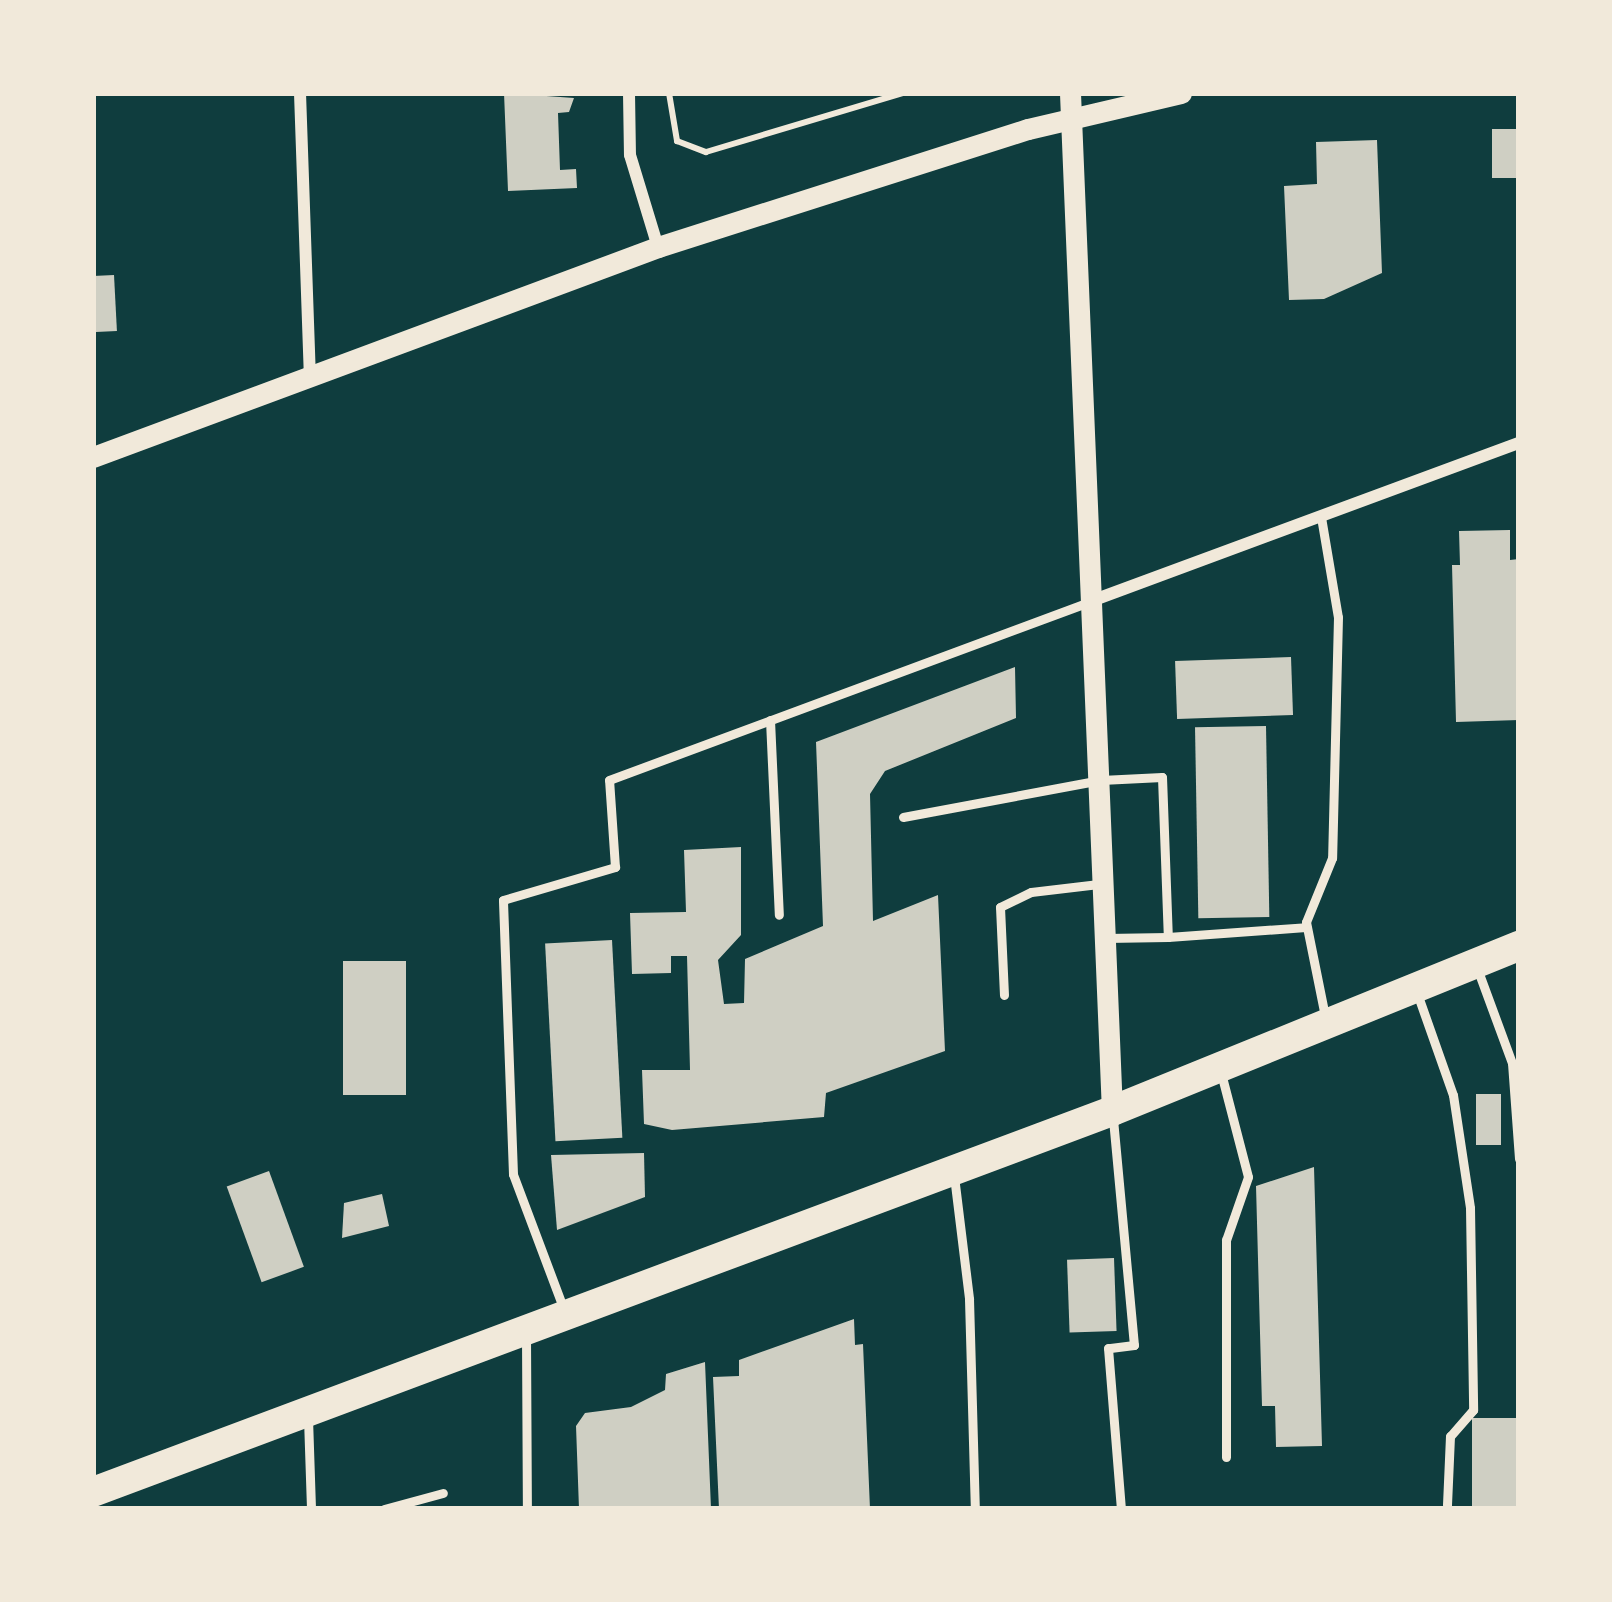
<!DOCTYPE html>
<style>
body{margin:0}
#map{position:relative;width:1612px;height:1602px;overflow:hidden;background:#0f3d3e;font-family:"Archivo Narrow",sans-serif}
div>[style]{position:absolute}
.building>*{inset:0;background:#cfcfc3;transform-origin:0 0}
.path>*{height:6px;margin:-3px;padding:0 3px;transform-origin:3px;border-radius:3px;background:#f1e9da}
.service>*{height:9px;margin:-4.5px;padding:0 4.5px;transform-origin:4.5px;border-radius:4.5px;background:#f1e9da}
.minor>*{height:12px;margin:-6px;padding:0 6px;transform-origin:6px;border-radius:6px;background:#f1e9da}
.tertiary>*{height:21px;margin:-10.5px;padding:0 10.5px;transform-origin:10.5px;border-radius:10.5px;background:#f1e9da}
.primary>*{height:30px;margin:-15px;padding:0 15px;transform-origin:15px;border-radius:15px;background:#f1e9da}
span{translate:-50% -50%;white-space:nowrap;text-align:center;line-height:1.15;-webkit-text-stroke:9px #f1e9da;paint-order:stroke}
.frame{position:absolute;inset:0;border:96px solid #f1e9da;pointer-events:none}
</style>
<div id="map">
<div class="building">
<div style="clip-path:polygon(504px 93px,574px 98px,569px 112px,558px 113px,560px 170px,576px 169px,577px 188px,508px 191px)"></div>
<div style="left:1519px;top:129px;width:49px;height:27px;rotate:90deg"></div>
<div style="clip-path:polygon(1377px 140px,1382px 273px,1324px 299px,1289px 300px,1284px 186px,1317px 184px,1316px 142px)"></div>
<div style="left:114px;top:275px;width:56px;height:21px;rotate:87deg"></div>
<div style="clip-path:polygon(1510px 530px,1510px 560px,1519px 559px,1519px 720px,1456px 722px,1452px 565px,1460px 565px,1459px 531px)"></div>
<div style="left:1291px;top:657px;width:58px;height:116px;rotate:88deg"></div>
<div style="clip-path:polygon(1015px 667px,1016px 718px,885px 771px,870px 794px,873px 921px,938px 895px,945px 1051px,826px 1093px,824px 1117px,672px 1130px,644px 1124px,642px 1070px,690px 1070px,687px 956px,671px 956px,671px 973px,632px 974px,630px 913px,686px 912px,684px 850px,741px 847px,741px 935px,718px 960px,724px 1004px,744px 1003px,745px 959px,823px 926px,816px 742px)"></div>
<div style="left:1266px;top:726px;width:191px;height:71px;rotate:89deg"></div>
<div style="left:612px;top:940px;width:198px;height:67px;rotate:87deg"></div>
<div style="left:343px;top:961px;width:63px;height:134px"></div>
<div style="left:1476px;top:1094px;width:25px;height:51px"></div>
<div style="clip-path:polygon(644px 1153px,645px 1197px,557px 1230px,551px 1155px)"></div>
<div style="clip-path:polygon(1314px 1167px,1322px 1446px,1276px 1447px,1275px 1406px,1262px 1406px,1256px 1186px)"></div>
<div style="left:269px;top:1171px;width:102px;height:45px;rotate:70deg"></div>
<div style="clip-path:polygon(382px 1194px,389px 1226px,342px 1238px,344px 1203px)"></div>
<div style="left:1114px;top:1258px;width:73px;height:47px;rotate:88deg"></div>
<div style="clip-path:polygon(854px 1319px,855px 1345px,863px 1344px,870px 1509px,719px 1509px,713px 1377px,739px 1376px,739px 1360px)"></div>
<div style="clip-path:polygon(705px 1362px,711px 1509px,579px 1509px,576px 1426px,585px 1413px,631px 1407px,665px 1390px,666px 1374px)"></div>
<div style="left:1519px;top:1418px;width:91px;height:47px;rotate:90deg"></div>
</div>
<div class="path">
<div style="left:669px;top:93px;width:49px;rotate:80.5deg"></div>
<div style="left:677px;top:141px;width:31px;rotate:21deg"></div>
<div style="left:706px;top:152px;width:206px;rotate:-16.7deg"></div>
</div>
<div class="service">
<div style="left:1321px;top:517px;width:101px;rotate:80.4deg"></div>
<div style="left:1338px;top:617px;width:241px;rotate:91.4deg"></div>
<div style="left:1332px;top:858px;width:69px;rotate:112.1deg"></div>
<div style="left:1306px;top:922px;width:96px;rotate:78.6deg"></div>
<div style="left:770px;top:720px;width:195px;rotate:87.4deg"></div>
<div style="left:903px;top:817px;width:201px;rotate:-10.6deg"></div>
<div style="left:1101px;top:780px;width:61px;rotate:-2.8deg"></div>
<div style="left:1162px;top:777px;width:160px;rotate:87.9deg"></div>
<div style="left:1168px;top:937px;width:138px;rotate:-4.1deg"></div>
<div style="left:1106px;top:938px;width:62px;rotate:-0.9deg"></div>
<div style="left:1477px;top:968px;width:101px;rotate:69.8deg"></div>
<div style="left:1512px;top:1063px;width:96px;rotate:85.8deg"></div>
<div style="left:1417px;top:993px;width:108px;rotate:70.6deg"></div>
<div style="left:1453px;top:1095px;width:114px;rotate:81.4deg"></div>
<div style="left:1470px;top:1208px;width:202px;rotate:89.1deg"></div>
<div style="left:1473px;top:1410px;width:35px;rotate:131deg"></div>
<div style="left:1450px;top:1436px;width:69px;rotate:92.5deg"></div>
<div style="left:1004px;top:995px;width:88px;rotate:-92.6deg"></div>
<div style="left:1000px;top:907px;width:34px;rotate:-26deg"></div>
<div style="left:1031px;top:892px;width:68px;rotate:-6.7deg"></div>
<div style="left:1221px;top:1073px;width:107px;rotate:75.4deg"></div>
<div style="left:1248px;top:1177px;width:67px;rotate:109.2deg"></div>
<div style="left:1226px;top:1240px;width:217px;rotate:90deg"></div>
<div style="left:1113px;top:1119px;width:227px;rotate:84.7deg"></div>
<div style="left:1134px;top:1345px;width:26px;rotate:173deg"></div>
<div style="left:1108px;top:1348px;width:162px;rotate:85.4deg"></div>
<div style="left:954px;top:1176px;width:124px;rotate:83deg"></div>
<div style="left:969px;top:1299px;width:210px;rotate:88.4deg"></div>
<div style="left:564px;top:1310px;width:145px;rotate:-110.6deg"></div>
<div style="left:513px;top:1174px;width:274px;rotate:-92.1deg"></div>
<div style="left:503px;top:900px;width:117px;rotate:-16.4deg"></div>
<div style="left:615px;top:867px;width:87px;rotate:-93.9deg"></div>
<div style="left:609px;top:780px;width:512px;rotate:-20.35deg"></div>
<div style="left:526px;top:1336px;width:173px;rotate:89.7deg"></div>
<div style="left:308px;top:1418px;width:91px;rotate:88.1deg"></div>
<div style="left:384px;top:1509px;width:61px;rotate:-15.2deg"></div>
</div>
<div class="minor">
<div style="left:300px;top:93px;width:282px;rotate:88deg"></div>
<div style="left:629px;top:93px;width:62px;rotate:89.1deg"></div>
<div style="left:630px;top:155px;width:96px;rotate:73.1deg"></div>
<div style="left:1094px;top:600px;width:453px;rotate:-20.3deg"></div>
</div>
<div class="tertiary">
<div style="left:1070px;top:93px;width:1019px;rotate:87.64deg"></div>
<div style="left:93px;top:457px;width:603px;rotate:-20.39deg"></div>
<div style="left:658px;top:247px;width:388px;rotate:-17.7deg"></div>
<div style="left:1028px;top:129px;width:157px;rotate:-13.2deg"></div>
</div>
<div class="primary">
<div style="left:93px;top:1492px;width:1088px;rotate:-20.5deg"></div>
<div style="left:1112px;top:1111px;width:439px;rotate:-22.1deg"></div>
</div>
<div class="frame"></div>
</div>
